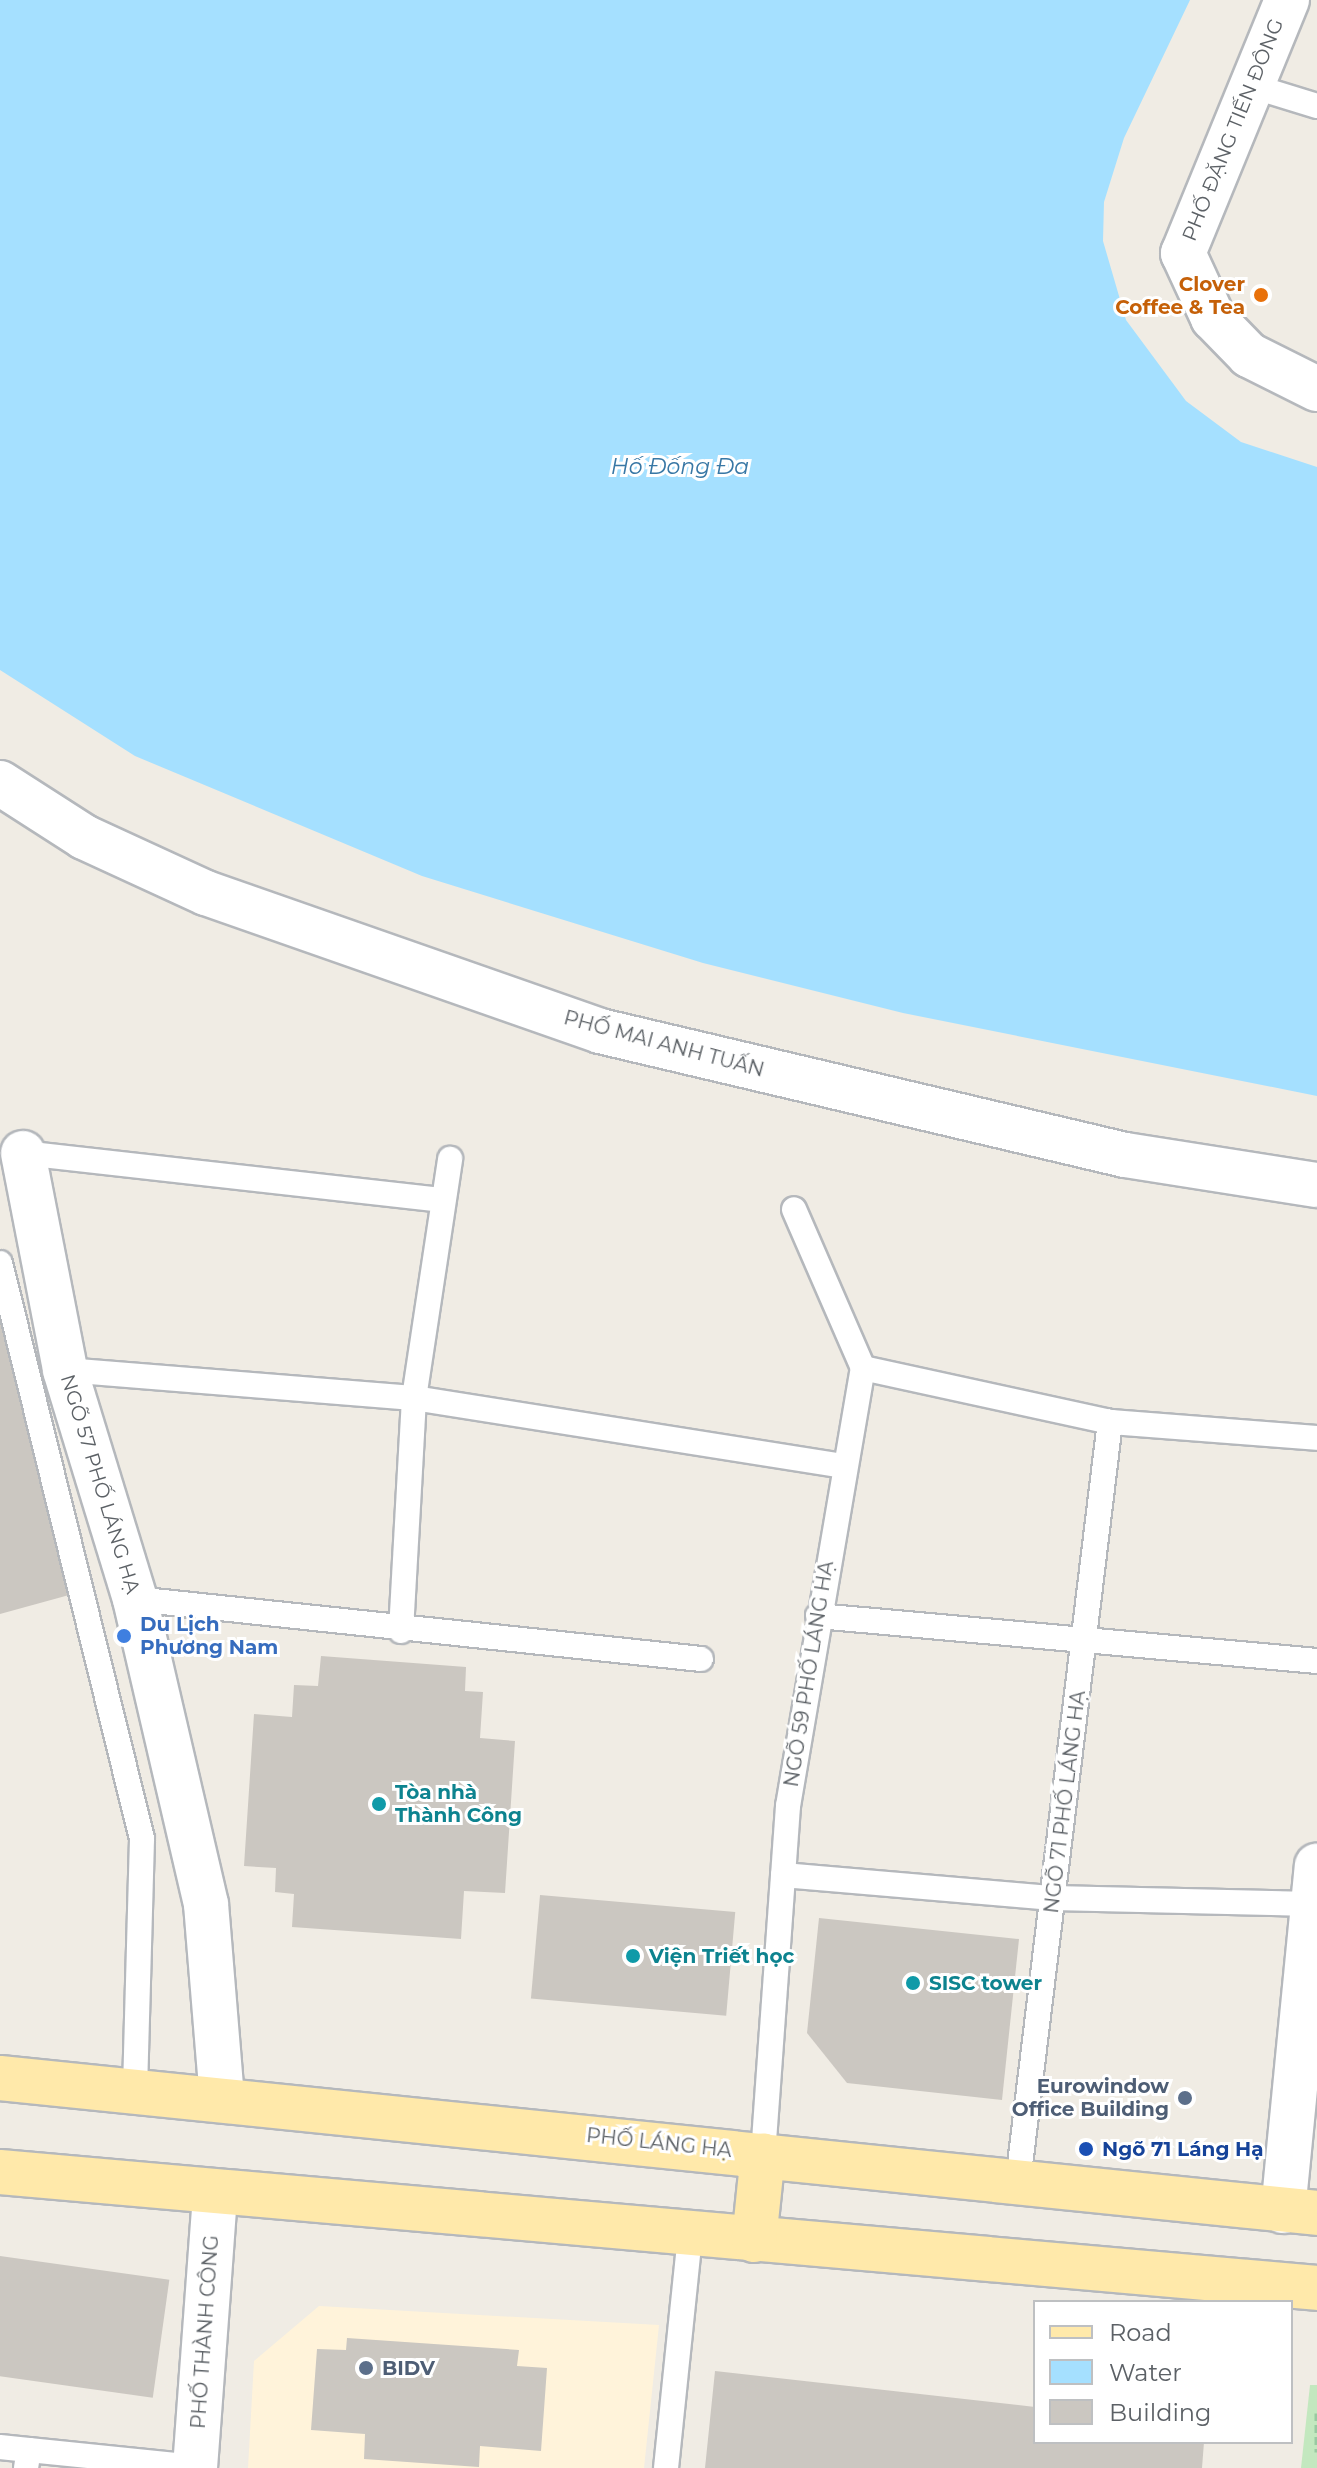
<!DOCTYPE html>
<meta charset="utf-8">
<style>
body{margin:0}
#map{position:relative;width:1317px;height:2468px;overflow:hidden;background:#f0ece4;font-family:Montserrat,sans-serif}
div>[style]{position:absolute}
.commercial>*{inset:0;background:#fff3da}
.green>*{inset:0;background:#c3e8bf}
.water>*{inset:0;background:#a5e0ff}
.building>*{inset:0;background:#cbc7c1;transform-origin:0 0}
.path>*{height:5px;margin-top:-2.5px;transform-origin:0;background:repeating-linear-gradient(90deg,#98caa1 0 8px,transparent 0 12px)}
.roads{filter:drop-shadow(2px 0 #b5b8bc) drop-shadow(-2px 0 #b5b8bc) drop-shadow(0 2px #b5b8bc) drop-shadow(0 -2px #b5b8bc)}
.service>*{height:24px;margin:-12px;padding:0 12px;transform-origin:12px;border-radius:12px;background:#fff}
.minor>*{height:44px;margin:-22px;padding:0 22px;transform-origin:22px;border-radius:22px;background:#fff}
.tertiary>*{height:44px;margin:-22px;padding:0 22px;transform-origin:22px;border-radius:22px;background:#fff}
.primary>*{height:44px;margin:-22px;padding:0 22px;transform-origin:22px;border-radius:22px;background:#ffe9aa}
.dots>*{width:22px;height:22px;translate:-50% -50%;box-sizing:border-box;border:4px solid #fff;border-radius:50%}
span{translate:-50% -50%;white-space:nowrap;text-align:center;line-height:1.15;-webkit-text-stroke:6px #fff;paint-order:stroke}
.street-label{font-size:20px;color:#5c6166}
.food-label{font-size:20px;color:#c56008;font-weight:700}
.right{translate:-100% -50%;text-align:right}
.shop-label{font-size:20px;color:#366cbe;font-weight:700}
.left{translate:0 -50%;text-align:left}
.culture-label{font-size:20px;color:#0d838f;font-weight:700}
.service-label{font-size:20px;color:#4e5e75;font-weight:700}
.transit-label{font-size:20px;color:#164399;font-weight:700}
.water-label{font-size:22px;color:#3777a5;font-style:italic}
.legend{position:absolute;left:1033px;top:2300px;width:260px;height:144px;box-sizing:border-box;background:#fff;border:2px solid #bec0c2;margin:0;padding:10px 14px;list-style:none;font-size:24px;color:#5c6166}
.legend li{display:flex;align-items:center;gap:16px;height:40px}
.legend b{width:40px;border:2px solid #bec0c2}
</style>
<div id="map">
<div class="commercial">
<div style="clip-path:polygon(319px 2306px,659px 2325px,644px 2468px,248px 2468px,254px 2361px)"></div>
</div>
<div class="green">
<div style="clip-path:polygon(1310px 2385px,1317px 2385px,1317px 2468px,1301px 2468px)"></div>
</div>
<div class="water">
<div style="clip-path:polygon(0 0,1190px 0,1124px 138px,1104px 202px,1103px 241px,1126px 320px,1186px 401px,1241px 442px,1317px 467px,1317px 1096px,903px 1013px,703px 963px,422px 876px,135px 756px,0 670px)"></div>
</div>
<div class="building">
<div style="clip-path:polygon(0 1308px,80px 1592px,0 1614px)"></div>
<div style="clip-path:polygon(321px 1656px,466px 1667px,465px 1691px,483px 1692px,480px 1738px,515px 1741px,505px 1893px,464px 1891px,461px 1939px,292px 1927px,294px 1894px,275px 1892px,276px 1868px,244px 1866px,254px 1714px,292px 1717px,294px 1685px,318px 1686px)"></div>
<div style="left:540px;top:1895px;width:196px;height:104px;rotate:5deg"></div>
<div style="clip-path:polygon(819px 1918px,1019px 1939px,1002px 2100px,847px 2083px,807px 2033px)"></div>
<div style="left:0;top:2256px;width:171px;height:119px;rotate:8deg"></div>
<div style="clip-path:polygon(347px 2338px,519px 2350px,517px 2366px,547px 2368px,541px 2451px,480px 2446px,479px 2467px,364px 2459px,365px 2434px,311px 2430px,317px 2349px,346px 2350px)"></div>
<div style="clip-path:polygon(715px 2371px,1035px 2407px,1035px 2442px,1204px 2442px,1202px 2468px,705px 2468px)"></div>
</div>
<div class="path">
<div style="left:1317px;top:2413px;width:39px;rotate:90deg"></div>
</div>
<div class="roads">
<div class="service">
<div style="left:1252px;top:86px;width:68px;rotate:17.1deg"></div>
<div style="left:23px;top:1153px;width:422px;rotate:6.4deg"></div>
<div style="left:0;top:1263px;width:593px;rotate:76.15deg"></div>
<div style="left:142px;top:1839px;width:251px;rotate:91.6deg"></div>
<div style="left:863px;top:1368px;width:253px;rotate:12.3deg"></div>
<div style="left:1110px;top:1422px;width:208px;rotate:4.4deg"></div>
<div style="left:65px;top:1370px;width:350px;rotate:4.6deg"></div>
<div style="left:414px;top:1398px;width:434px;rotate:9deg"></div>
<div style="left:135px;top:1599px;width:569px;rotate:6.05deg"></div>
<div style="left:818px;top:1616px;width:501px;rotate:5.15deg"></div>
<div style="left:401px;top:1631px;width:233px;rotate:-86.8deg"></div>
<div style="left:414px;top:1398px;width:242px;rotate:-81.4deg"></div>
<div style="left:783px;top:1875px;width:271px;rotate:4.9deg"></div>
<div style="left:1053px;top:1898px;width:260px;rotate:1.3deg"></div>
<div style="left:763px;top:2155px;width:350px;rotate:-85.9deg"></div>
<div style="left:788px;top:1806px;width:444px;rotate:-80.3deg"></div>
<div style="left:863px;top:1368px;width:173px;rotate:-113.5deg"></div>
<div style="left:1018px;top:2181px;width:765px;rotate:-83.09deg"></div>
<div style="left:0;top:2447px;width:29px;rotate:6deg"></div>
<div style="left:26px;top:2468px;width:18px;rotate:-81deg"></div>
<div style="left:29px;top:2450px;width:167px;rotate:5.8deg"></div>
<div style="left:666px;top:2468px;width:235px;rotate:-84.1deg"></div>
</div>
<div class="minor">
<div style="left:23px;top:1153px;width:221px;rotate:79deg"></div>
<div style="left:65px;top:1370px;width:239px;rotate:73deg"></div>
<div style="left:135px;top:1599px;width:313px;rotate:76.9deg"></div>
<div style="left:206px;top:1904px;width:195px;rotate:85.3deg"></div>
<div style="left:1283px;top:2211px;width:347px;rotate:-84.4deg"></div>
<div style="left:195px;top:2468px;width:273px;rotate:-85.8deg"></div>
</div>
<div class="tertiary">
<div style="left:1287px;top:0;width:274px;rotate:112.3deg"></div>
<div style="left:1183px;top:253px;width:72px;rotate:65.2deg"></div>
<div style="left:1213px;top:318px;width:52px;rotate:45.8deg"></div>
<div style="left:1249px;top:355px;width:76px;rotate:26.6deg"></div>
<div style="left:0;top:783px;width:100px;rotate:32.7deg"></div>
<div style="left:84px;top:837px;width:134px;rotate:24.7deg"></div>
<div style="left:206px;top:893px;width:417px;rotate:19.3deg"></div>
<div style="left:600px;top:1031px;width:539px;rotate:13.29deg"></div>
<div style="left:1125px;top:1155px;width:194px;rotate:8.9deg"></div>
</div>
<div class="primary">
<div style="left:0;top:2078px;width:1324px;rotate:5.85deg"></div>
<div style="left:0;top:2172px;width:1322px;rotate:5.03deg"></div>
<div style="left:754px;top:2240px;width:85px;rotate:-84deg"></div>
</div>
</div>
<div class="dots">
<div style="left:1261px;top:295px;background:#e8710a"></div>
<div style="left:124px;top:1636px;background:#3f7fe0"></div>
<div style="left:379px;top:1804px;background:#0f9aa8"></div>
<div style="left:633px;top:1956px;background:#0f9aa8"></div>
<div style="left:913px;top:1983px;background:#0f9aa8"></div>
<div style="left:1185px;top:2098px;background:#5c6f8a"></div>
<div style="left:1086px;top:2149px;background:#1a4fb4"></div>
<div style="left:366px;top:2368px;background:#5c6f8a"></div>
</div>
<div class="street-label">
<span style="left:1233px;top:130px;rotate:-68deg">PHỐ ĐẶNG TIẾN ĐÔNG</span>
<span style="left:664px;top:1044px;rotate:15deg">PHỐ MAI ANH TUẤN</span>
<span style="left:100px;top:1484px;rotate:73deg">NGÕ 57 PHỐ LÁNG HẠ</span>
<span style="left:809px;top:1674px;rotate:-81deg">NGÕ 59 PHỐ LÁNG HẠ</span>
<span style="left:1065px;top:1802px;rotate:-83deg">NGÕ 71 PHỐ LÁNG HẠ</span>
<span style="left:659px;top:2143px;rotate:6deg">PHỐ LÁNG HẠ</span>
<span style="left:205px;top:2332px;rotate:-86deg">PHỐ THÀNH CÔNG</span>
</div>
<div class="food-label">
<span class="right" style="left:1245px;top:296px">Clover<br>Coffee &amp; Tea</span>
</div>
<div class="shop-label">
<span class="left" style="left:140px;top:1636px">Du Lịch<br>Phương Nam</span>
</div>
<div class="culture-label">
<span class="left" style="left:395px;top:1804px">Tòa nhà<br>Thành Công</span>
<span class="left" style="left:649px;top:1956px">Viện Triết học</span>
<span class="left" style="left:929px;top:1983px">SISC tower</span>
</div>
<div class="service-label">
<span class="right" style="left:1169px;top:2098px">Eurowindow<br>Office Building</span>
<span class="left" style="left:382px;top:2368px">BIDV</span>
</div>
<div class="transit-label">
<span class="left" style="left:1102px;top:2149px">Ngõ 71 Láng Hạ</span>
</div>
<div class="water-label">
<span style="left:680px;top:467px">Hố Đống Đa</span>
</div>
<ul class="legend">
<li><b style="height:10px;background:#ffe9aa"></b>Road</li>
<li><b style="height:22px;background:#a5e0ff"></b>Water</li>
<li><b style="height:22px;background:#cbc7c1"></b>Building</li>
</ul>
</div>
